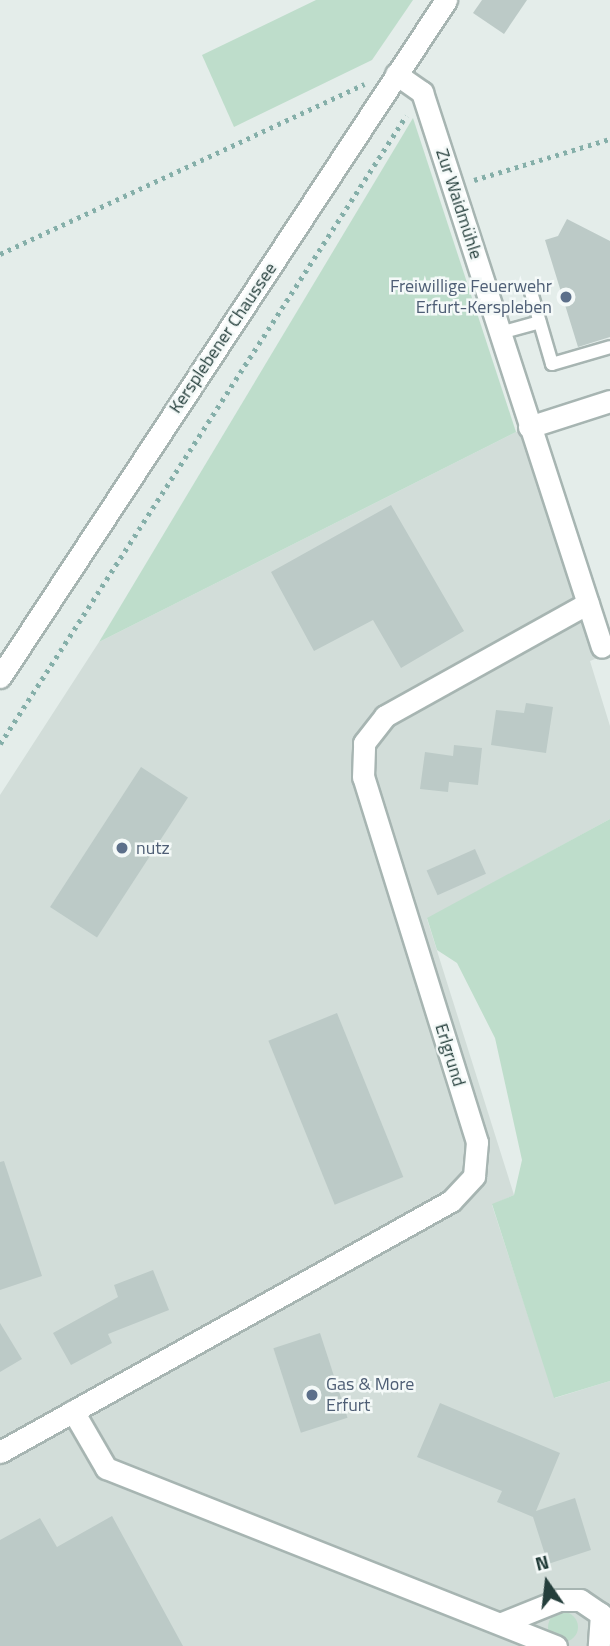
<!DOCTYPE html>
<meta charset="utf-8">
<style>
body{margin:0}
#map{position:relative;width:610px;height:1646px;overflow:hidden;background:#e4edea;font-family:"Titillium Web",sans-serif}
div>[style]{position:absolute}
.built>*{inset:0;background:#d2ddd9}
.green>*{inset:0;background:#beddcb}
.round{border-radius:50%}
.building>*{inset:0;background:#bccac7;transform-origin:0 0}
.path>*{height:4.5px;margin-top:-2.25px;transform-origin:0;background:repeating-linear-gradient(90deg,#85afa9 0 3.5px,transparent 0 8.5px)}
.roads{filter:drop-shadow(2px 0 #a7b5b2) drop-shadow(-2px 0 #a7b5b2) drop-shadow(0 2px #a7b5b2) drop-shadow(0 -2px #a7b5b2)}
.lane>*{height:12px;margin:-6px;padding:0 6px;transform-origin:6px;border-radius:6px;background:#fff}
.street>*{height:21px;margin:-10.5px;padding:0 10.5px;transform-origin:10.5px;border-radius:10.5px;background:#fff}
.secondary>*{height:21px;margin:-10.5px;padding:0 10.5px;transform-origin:10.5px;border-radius:10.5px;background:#fff}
.dots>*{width:19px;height:19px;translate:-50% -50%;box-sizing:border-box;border:4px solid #f4f9f8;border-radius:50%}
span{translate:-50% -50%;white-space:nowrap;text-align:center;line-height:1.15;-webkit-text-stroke:5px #f4f9f8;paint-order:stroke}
.street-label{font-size:18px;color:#243e3b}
.service-label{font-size:18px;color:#4e5e75}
.right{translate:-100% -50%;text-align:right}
.left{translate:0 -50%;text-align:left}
.north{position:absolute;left:512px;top:1548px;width:70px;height:70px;-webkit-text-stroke:5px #f4f9f8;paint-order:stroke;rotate:346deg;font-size:19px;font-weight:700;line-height:28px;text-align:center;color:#243e3b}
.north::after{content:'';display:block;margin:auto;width:24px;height:32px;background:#243e3b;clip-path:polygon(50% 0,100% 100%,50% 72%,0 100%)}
</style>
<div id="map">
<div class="built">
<div style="clip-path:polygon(539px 428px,610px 632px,610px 653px,590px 661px,610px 726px,610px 819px,427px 919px,514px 1195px,492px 1205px,555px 1398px,610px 1381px,610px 1646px,0 1646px,0 795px,99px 642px,516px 432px)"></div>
</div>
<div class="green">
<div style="clip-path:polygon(316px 0,413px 0,372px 60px,234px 127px,202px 55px)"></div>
<div style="clip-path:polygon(413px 118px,516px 432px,99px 642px,196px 480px)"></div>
<div style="clip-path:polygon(610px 819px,610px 1381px,554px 1398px,492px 1204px,514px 1195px,522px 1160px,495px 1038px,457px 963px,437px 950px,427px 918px)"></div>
<div class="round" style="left:548px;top:1612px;width:30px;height:30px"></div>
</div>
<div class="building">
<div style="clip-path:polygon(482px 0,527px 0,504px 34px,473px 13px)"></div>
<div style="clip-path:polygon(567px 219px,610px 241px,610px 337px,578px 347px,545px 240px,558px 236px)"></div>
<div style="clip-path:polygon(391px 505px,464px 631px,401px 668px,373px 620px,314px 651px,271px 572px)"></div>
<div style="clip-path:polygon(526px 703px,553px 707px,546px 753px,491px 745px,496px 710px,524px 713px)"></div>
<div style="clip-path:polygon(454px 745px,482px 748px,478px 785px,449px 782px,448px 792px,420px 789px,425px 752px,453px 756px)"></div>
<div style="left:141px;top:767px;width:56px;height:167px;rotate:33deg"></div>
<div style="left:475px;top:849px;width:27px;height:53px;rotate:66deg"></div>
<div style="left:337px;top:1013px;width:177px;height:74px;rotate:68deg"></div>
<div style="clip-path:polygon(4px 1161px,42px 1276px,0 1290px,0 1162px)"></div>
<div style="clip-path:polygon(153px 1270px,169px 1310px,108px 1334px,112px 1343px,71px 1365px,53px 1333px,118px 1297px,114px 1285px)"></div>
<div style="clip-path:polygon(0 1323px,22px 1359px,0 1372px)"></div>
<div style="left:320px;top:1333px;width:89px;height:49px;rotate:72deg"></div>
<div style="clip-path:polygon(440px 1403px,560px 1453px,536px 1511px,575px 1498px,591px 1550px,548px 1564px,533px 1517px,497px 1502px,502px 1491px,417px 1457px)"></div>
<div style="clip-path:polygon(112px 1516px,183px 1646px,0 1646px,0 1540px,40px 1518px,57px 1547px)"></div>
</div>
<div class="path">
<div style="left:474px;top:180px;width:142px;rotate:-16.8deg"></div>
<div style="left:0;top:254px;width:402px;rotate:-25deg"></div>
<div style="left:0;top:744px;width:748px;rotate:-57.12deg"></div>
</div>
<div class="roads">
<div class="lane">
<div style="left:531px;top:292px;width:75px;rotate:73.7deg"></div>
<div style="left:552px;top:364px;width:60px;rotate:-16.3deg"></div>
<div style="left:500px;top:333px;width:41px;rotate:-15.4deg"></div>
</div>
<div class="street">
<div style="left:396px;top:74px;width:32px;rotate:35deg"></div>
<div style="left:422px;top:92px;width:583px;rotate:72.03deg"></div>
<div style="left:529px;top:427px;width:85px;rotate:-17.8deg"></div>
<div style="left:73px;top:1411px;width:66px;rotate:59.9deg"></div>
<div style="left:106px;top:1468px;width:484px;rotate:21.6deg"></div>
<div style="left:0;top:1452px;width:516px;rotate:-29.1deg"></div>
<div style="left:451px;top:1201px;width:34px;rotate:-47deg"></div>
<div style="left:474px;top:1176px;width:34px;rotate:-85deg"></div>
<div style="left:477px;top:1142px;width:382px;rotate:-107.3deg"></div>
<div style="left:363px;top:777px;width:34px;rotate:-88deg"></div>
<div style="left:364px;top:743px;width:34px;rotate:-52deg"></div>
<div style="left:385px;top:716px;width:232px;rotate:-29.1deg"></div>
<div style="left:502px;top:1623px;width:61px;rotate:-22deg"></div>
<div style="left:559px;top:1600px;width:21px"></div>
<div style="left:580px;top:1600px;width:25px;rotate:34deg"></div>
<div style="left:601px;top:1614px;width:32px;rotate:94deg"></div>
</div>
<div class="secondary">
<div style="left:0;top:677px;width:811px;rotate:-56.62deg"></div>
</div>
</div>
<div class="dots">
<div style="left:566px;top:297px;background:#5c6f8a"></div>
<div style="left:122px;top:848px;background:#5c6f8a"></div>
<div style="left:312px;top:1395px;background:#5c6f8a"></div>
</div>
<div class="street-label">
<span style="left:459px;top:204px;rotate:72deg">Zur Waidmühle</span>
<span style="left:223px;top:338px;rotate:-56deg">Kersplebener Chaussee</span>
<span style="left:450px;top:1055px;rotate:73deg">Erlgrund</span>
</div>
<div class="service-label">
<span class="right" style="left:552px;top:297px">Freiwillige Feuerwehr<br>Erfurt-Kerspleben</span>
<span class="left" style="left:136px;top:848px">nutz</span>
<span class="left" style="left:326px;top:1395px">Gas &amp; More<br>Erfurt</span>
</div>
<div class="north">N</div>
</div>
